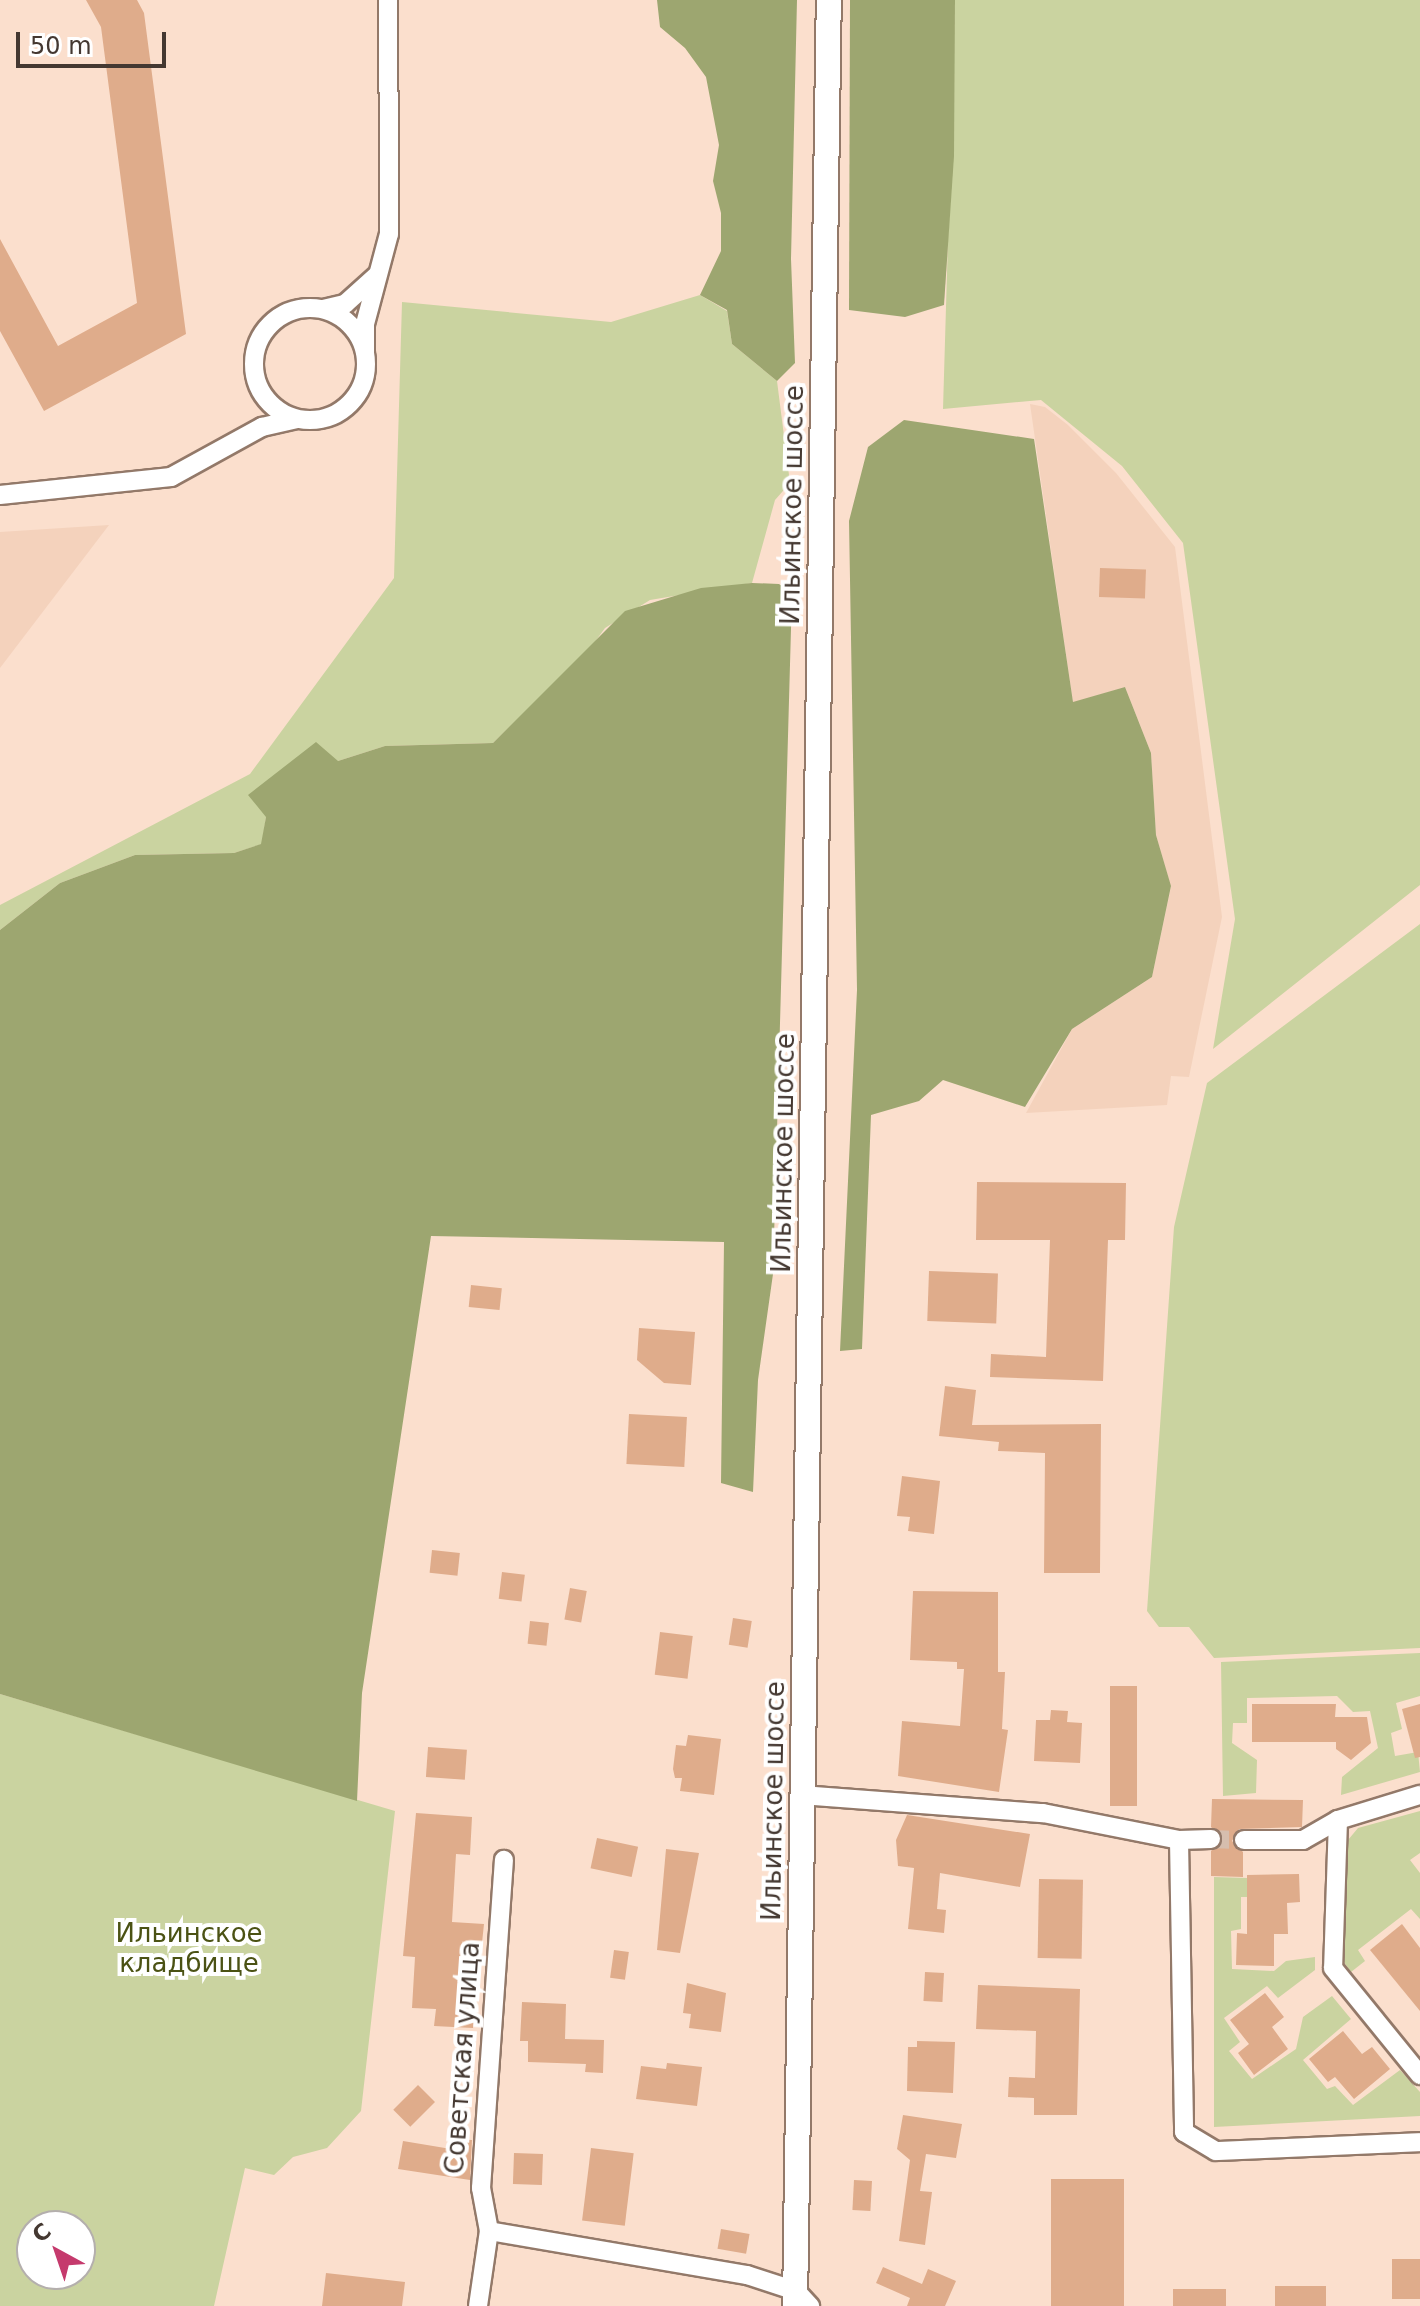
<!DOCTYPE html>
<meta charset="utf-8">
<style>
body{margin:0}
#map{position:relative;width:1420px;height:2306px;overflow:hidden;background:#fbdfcd;font-family:"DejaVu Sans",sans-serif}
div>[style]{position:absolute}
.built>*{inset:0;background:#f4d2bc}
.green>*{inset:0;background:#cad3a0}
.forest>*{inset:0;background:#9da670}
.building>*{inset:0;background:#dfac8b;transform-origin:0 0}
.street-tunnel>*{height:18px;margin-top:-9px;transform-origin:0;background:repeating-linear-gradient(90deg,#d6beae 0 18px,transparent 0 27px)}
.roads{filter:drop-shadow(2px 0 #937969) drop-shadow(-2px 0 #937969) drop-shadow(0 2px #937969) drop-shadow(0 -2px #937969)}
.street>*{height:18px;margin:-9px;padding:0 9px;transform-origin:9px;border-radius:9px;background:#fff}
.street>.ring{margin:-9px;padding:0;box-sizing:content-box;background:none;border:18px solid #fff;border-radius:50%}
.secondary>*{height:24px;margin:-12px;padding:0 12px;transform-origin:12px;border-radius:12px;background:#fff}
span{translate:-50% -50%;white-space:nowrap;text-align:center;line-height:1.15;-webkit-text-stroke:8px #fff;paint-order:stroke}
.street-label{font-size:26px;color:#443831}
.park-label{font-size:26px;color:#4b5214}
.north{position:absolute;left:16px;top:2210px;width:80px;height:80px;box-sizing:border-box;background:#fff;border:2px solid #b4afad;border-radius:50%;rotate:320deg;font-size:22px;font-weight:700;line-height:32px;text-align:center;color:#443831}
.north::after{content:'';display:block;margin:auto;width:28px;height:36px;background:#c53a6d;clip-path:polygon(50% 0,100% 100%,50% 72%,0 100%)}
.scale{position:absolute;left:16px;top:32px;width:150px;height:36px;box-sizing:border-box;border:4px solid #443831;border-top:0;padding-left:10px;font-size:24px;line-height:28px;white-space:nowrap;color:#443831;-webkit-text-stroke:6px #fff;paint-order:stroke}
</style>
<div id="map">
<div class="built">
<div style="clip-path:polygon(1030px 404px,1045px 407px,1068px 425px,1116px 473px,1175px 547px,1222px 917px,1189px 1077px,1171px 1076px,1167px 1105px,1026px 1113px,1072px 1029px,1152px 977px,1171px 887px,1156px 835px,1151px 753px,1125px 687px,1073px 703px)"></div>
<div style="clip-path:polygon(109px 525px,0 668px,0 532px)"></div>
</div>
<div class="green">
<div style="clip-path:polygon(955px 0,1420px 0,1420px 885px,1213px 1049px,1235px 919px,1183px 543px,1122px 466px,1041px 400px,943px 409px)"></div>
<div style="clip-path:polygon(700px 295px,727px 311px,732px 344px,777px 381px,790px 483px,775px 500px,752px 583px,650px 600px,605px 628px,589px 650px,493px 743px,385px 746px,338px 761px,266px 817px,262px 844px,234px 853px,135px 855px,60px 883px,0 930px,0 905px,250px 774px,394px 578px,402px 302px,611px 322px)"></div>
<div style="clip-path:polygon(1420px 924px,1420px 1648px,1214px 1658px,1189px 1627px,1159px 1627px,1147px 1611px,1174px 1227px,1207px 1083px)"></div>
<div style="clip-path:polygon(1420px 1653px,1420px 1696px,1396px 1703px,1402px 1729px,1391px 1733px,1395px 1756px,1418px 1752px,1420px 1772px,1341px 1795px,1342px 1777px,1378px 1748px,1370px 1711px,1353px 1712px,1337px 1696px,1247px 1698px,1247px 1723px,1233px 1723px,1232px 1743px,1257px 1760px,1256px 1793px,1223px 1796px,1221px 1662px)"></div>
<div style="clip-path:polygon(evenodd,0 1694px,395px 1811px,361px 2111px,327px 2148px,293px 2157px,274px 2175px,245px 2168px,214px 2306px,0 2306px,0 1694px,32px 2226px,80px 2226px,80px 2274px,32px 2274px,32px 2226px)"></div>
<div style="clip-path:polygon(1420px 1811px,1420px 1853px,1410px 1860px,1420px 1873px,1420px 1919px,1411px 1909px,1358px 1950px,1365px 1961px,1351px 1972px,1341px 1958px,1343px 1846px,1358px 1828px)"></div>
<div style="clip-path:polygon(1214px 1877px,1247px 1878px,1250px 1897px,1241px 1897px,1241px 1929px,1231px 1931px,1232px 1969px,1274px 1971px,1286px 1961px,1315px 1957px,1315px 1970px,1278px 1998px,1267px 1986px,1224px 2018px,1240px 2042px,1229px 2051px,1252px 2079px,1296px 2049px,1303px 2017px,1332px 1996px,1351px 2019px,1303px 2060px,1327px 2089px,1335px 2086px,1353px 2105px,1400px 2070px,1420px 2092px,1420px 2116px,1214px 2127px)"></div>
</div>
<div class="forest">
<div style="clip-path:polygon(657px 0,797px 0,791px 259px,795px 363px,777px 381px,732px 344px,727px 310px,700px 295px,721px 251px,721px 213px,713px 181px,719px 145px,706px 77px,685px 48px,660px 27px)"></div>
<div style="clip-path:polygon(850px 0,955px 0,954px 156px,944px 305px,905px 317px,849px 310px)"></div>
<div style="clip-path:polygon(904px 420px,1034px 439px,1073px 702px,1125px 687px,1151px 753px,1156px 835px,1171px 886px,1152px 977px,1072px 1029px,1025px 1107px,943px 1080px,919px 1101px,871px 1115px,862px 1349px,840px 1351px,857px 990px,849px 521px,868px 447px)"></div>
<div style="clip-path:polygon(752px 583px,779px 584px,792px 593px,773px 1274px,758px 1380px,753px 1492px,721px 1483px,724px 1242px,431px 1236px,362px 1693px,357px 1801px,0 1694px,0 930px,60px 883px,135px 855px,234px 853px,261px 844px,266px 817px,248px 795px,316px 742px,338px 761px,385px 746px,493px 743px,625px 611px,701px 588px)"></div>
</div>
<div class="building">
<div style="clip-path:polygon(86px 0,137px 0,144px 13px,186px 334px,44px 411px,0 331px,0 239px,58px 346px,137px 303px,101px 27px)"></div>
<div style="left:1100px;top:568px;width:46px;height:29px;rotate:2deg"></div>
<div style="clip-path:polygon(977px 1182px,1126px 1183px,1125px 1240px,1108px 1240px,1103px 1381px,990px 1377px,991px 1354px,1046px 1357px,1050px 1240px,976px 1240px)"></div>
<div style="left:929px;top:1271px;width:69px;height:50px;rotate:2deg"></div>
<div style="left:471px;top:1285px;width:31px;height:22px;rotate:6deg"></div>
<div style="clip-path:polygon(639px 1328px,695px 1332px,691px 1385px,664px 1383px,637px 1360px)"></div>
<div style="clip-path:polygon(945px 1386px,976px 1390px,972px 1425px,1101px 1424px,1100px 1573px,1044px 1573px,1045px 1453px,998px 1451px,999px 1442px,939px 1436px)"></div>
<div style="left:629px;top:1414px;width:58px;height:50px;rotate:3deg"></div>
<div style="clip-path:polygon(902px 1476px,940px 1481px,934px 1534px,908px 1531px,910px 1517px,897px 1516px)"></div>
<div style="left:432px;top:1550px;width:28px;height:23px;rotate:6deg"></div>
<div style="left:502px;top:1572px;width:23px;height:27px;rotate:7deg"></div>
<div style="left:570px;top:1588px;width:17px;height:32px;rotate:10deg"></div>
<div style="clip-path:polygon(913px 1591px,998px 1592px,998px 1672px,1005px 1672px,1002px 1729px,1008px 1730px,999px 1792px,898px 1776px,902px 1721px,960px 1726px,964px 1669px,957px 1669px,957px 1662px,910px 1660px)"></div>
<div style="left:733px;top:1618px;width:19px;height:27px;rotate:9deg"></div>
<div style="left:530px;top:1621px;width:19px;height:23px;rotate:6deg"></div>
<div style="left:660px;top:1632px;width:33px;height:43px;rotate:7deg"></div>
<div style="left:1137px;top:1686px;width:120px;height:27px;rotate:90deg"></div>
<div style="clip-path:polygon(1252px 1704px,1336px 1704px,1335px 1717px,1367px 1717px,1371px 1743px,1351px 1760px,1336px 1749px,1336px 1742px,1252px 1742px)"></div>
<div style="clip-path:polygon(1420px 1704px,1420px 1757px,1415px 1758px,1402px 1709px)"></div>
<div style="clip-path:polygon(1051px 1710px,1068px 1711px,1067px 1722px,1082px 1723px,1080px 1763px,1034px 1761px,1036px 1720px,1050px 1720px)"></div>
<div style="clip-path:polygon(688px 1735px,721px 1739px,714px 1795px,680px 1791px,682px 1778px,675px 1778px,673px 1769px,676px 1745px,686px 1746px)"></div>
<div style="left:428px;top:1747px;width:39px;height:30px;rotate:4deg"></div>
<div style="clip-path:polygon(1212px 1799px,1303px 1800px,1302px 1827px,1239px 1829px,1232px 1841px,1243px 1852px,1243px 1877px,1211px 1876px,1211px 1851px,1223px 1839px,1211px 1827px)"></div>
<div style="clip-path:polygon(416px 1813px,472px 1817px,470px 1855px,456px 1854px,452px 1922px,484px 1924px,473px 2028px,434px 2026px,436px 2009px,412px 2008px,415px 1957px,403px 1956px)"></div>
<div style="clip-path:polygon(907px 1815px,1030px 1834px,1020px 1887px,940px 1873px,937px 1909px,946px 1910px,944px 1933px,908px 1929px,914px 1868px,898px 1866px,896px 1840px)"></div>
<div style="left:597px;top:1838px;width:42px;height:31px;rotate:12deg"></div>
<div style="clip-path:polygon(666px 1849px,699px 1853px,680px 1953px,657px 1950px)"></div>
<div style="clip-path:polygon(1299px 1874px,1300px 1902px,1287px 1903px,1288px 1934px,1274px 1934px,1274px 1966px,1236px 1965px,1237px 1933px,1247px 1934px,1247px 1875px)"></div>
<div style="left:1039px;top:1879px;width:44px;height:79px;rotate:1deg"></div>
<div style="clip-path:polygon(1402px 1924px,1420px 1948px,1420px 2011px,1370px 1950px)"></div>
<div style="left:614px;top:1950px;width:15px;height:28px;rotate:8deg"></div>
<div style="left:925px;top:1972px;width:19px;height:29px;rotate:3deg"></div>
<div style="clip-path:polygon(687px 1983px,726px 1993px,721px 2032px,689px 2028px,691px 2014px,683px 2013px)"></div>
<div style="clip-path:polygon(978px 1985px,1080px 1989px,1077px 2115px,1034px 2115px,1034px 2098px,1008px 2097px,1009px 2077px,1035px 2078px,1036px 2031px,976px 2029px)"></div>
<div style="clip-path:polygon(1265px 1993px,1284px 2017px,1272px 2027px,1288px 2049px,1254px 2075px,1238px 2053px,1249px 2044px,1230px 2020px)"></div>
<div style="clip-path:polygon(522px 2002px,566px 2004px,565px 2039px,604px 2040px,603px 2073px,585px 2072px,586px 2064px,528px 2062px,528px 2041px,520px 2041px)"></div>
<div style="clip-path:polygon(1343px 2031px,1362px 2054px,1372px 2047px,1390px 2069px,1354px 2099px,1335px 2077px,1328px 2082px,1309px 2059px)"></div>
<div style="clip-path:polygon(917px 2041px,955px 2042px,953px 2093px,907px 2091px,908px 2047px,917px 2047px)"></div>
<div style="clip-path:polygon(667px 2063px,702px 2067px,697px 2106px,636px 2099px,641px 2066px,666px 2069px)"></div>
<div style="left:418px;top:2085px;width:24px;height:35px;rotate:45deg"></div>
<div style="clip-path:polygon(903px 2115px,962px 2124px,956px 2158px,926px 2154px,920px 2191px,932px 2192px,925px 2245px,899px 2241px,910px 2160px,897px 2149px)"></div>
<div style="clip-path:polygon(452px 2139px,472px 2140px,470px 2180px,398px 2169px,403px 2141px,451px 2149px)"></div>
<div style="left:591px;top:2148px;width:43px;height:73px;rotate:7deg"></div>
<div style="left:514px;top:2153px;width:29px;height:31px;rotate:2deg"></div>
<div style="left:1124px;top:2179px;width:127px;height:73px;rotate:90deg"></div>
<div style="left:854px;top:2180px;width:18px;height:30px;rotate:3deg"></div>
<div style="left:721px;top:2229px;width:29px;height:20px;rotate:10deg"></div>
<div style="left:1392px;top:2259px;width:28px;height:40px"></div>
<div style="clip-path:polygon(883px 2267px,922px 2284px,928px 2269px,956px 2281px,945px 2306px,907px 2306px,910px 2298px,876px 2283px)"></div>
<div style="clip-path:polygon(326px 2273px,405px 2282px,402px 2306px,322px 2306px)"></div>
<div style="left:1326px;top:2286px;width:20px;height:51px;rotate:90deg"></div>
<div style="left:1226px;top:2289px;width:17px;height:53px;rotate:90deg"></div>
</div>
<div class="street-tunnel">
<div style="left:1211px;top:1839px;width:33px;rotate:2deg"></div>
</div>
<div class="roads">
<div class="street">
<div class="ring" style="left:254px;top:308px;width:94px;height:94px"></div>
<div style="left:323px;top:309px;width:23px;rotate:-13deg"></div>
<div style="left:345px;top:304px;width:42px;rotate:-42.1deg"></div>
<div style="left:365px;top:352px;width:28px;rotate:-90deg"></div>
<div style="left:365px;top:324px;width:93px;rotate:-75.1deg"></div>
<div style="left:389px;top:234px;width:234px;rotate:-90.2deg"></div>
<div style="left:0;top:495px;width:172px;rotate:-6deg"></div>
<div style="left:171px;top:477px;width:104px;rotate:-28.8deg"></div>
<div style="left:262px;top:427px;width:35px;rotate:-13deg"></div>
<div style="left:801px;top:1795px;width:243px;rotate:4.3deg"></div>
<div style="left:1043px;top:1813px;width:139px;rotate:11.2deg"></div>
<div style="left:1179px;top:1840px;width:32px;rotate:-2deg"></div>
<div style="left:1338px;top:1820px;width:148px;rotate:91.9deg"></div>
<div style="left:1333px;top:1968px;width:138px;rotate:50.9deg"></div>
<div style="left:1179px;top:1840px;width:292px;rotate:89deg"></div>
<div style="left:1184px;top:2132px;width:37px;rotate:31deg"></div>
<div style="left:1216px;top:2151px;width:204px;rotate:-2.5deg"></div>
<div style="left:1244px;top:1840px;width:59px"></div>
<div style="left:1303px;top:1840px;width:40px;rotate:-29.7deg"></div>
<div style="left:1338px;top:1820px;width:86px;rotate:-17deg"></div>
<div style="left:489px;top:2231px;width:262px;rotate:9.7deg"></div>
<div style="left:747px;top:2275px;width:52px;rotate:18.1deg"></div>
<div style="left:796px;top:2291px;width:21px;rotate:47deg"></div>
<div style="left:478px;top:2306px;width:76px;rotate:-81.7deg"></div>
<div style="left:489px;top:2231px;width:44px;rotate:-100.5deg"></div>
<div style="left:481px;top:2188px;width:329px;rotate:-86deg"></div>
</div>
<div class="secondary">
<div style="left:795px;top:2306px;width:2306px;rotate:-89.16deg"></div>
</div>
</div>
<div class="street-label">
<span style="left:793px;top:505px;rotate:-89deg">Ильинское шоссе</span>
<span style="left:784px;top:1153px;rotate:-89deg">Ильинское шоссе</span>
<span style="left:774px;top:1801px;rotate:-89deg">Ильинское шоссе</span>
<span style="left:463px;top:2058px;rotate:-86deg">Советская улица</span>
</div>
<div class="park-label">
<span style="left:189px;top:1949px">Ильинское<br>кладбище</span>
</div>
<div class="north">С</div>
<div class="scale">50 m</div>
</div>
